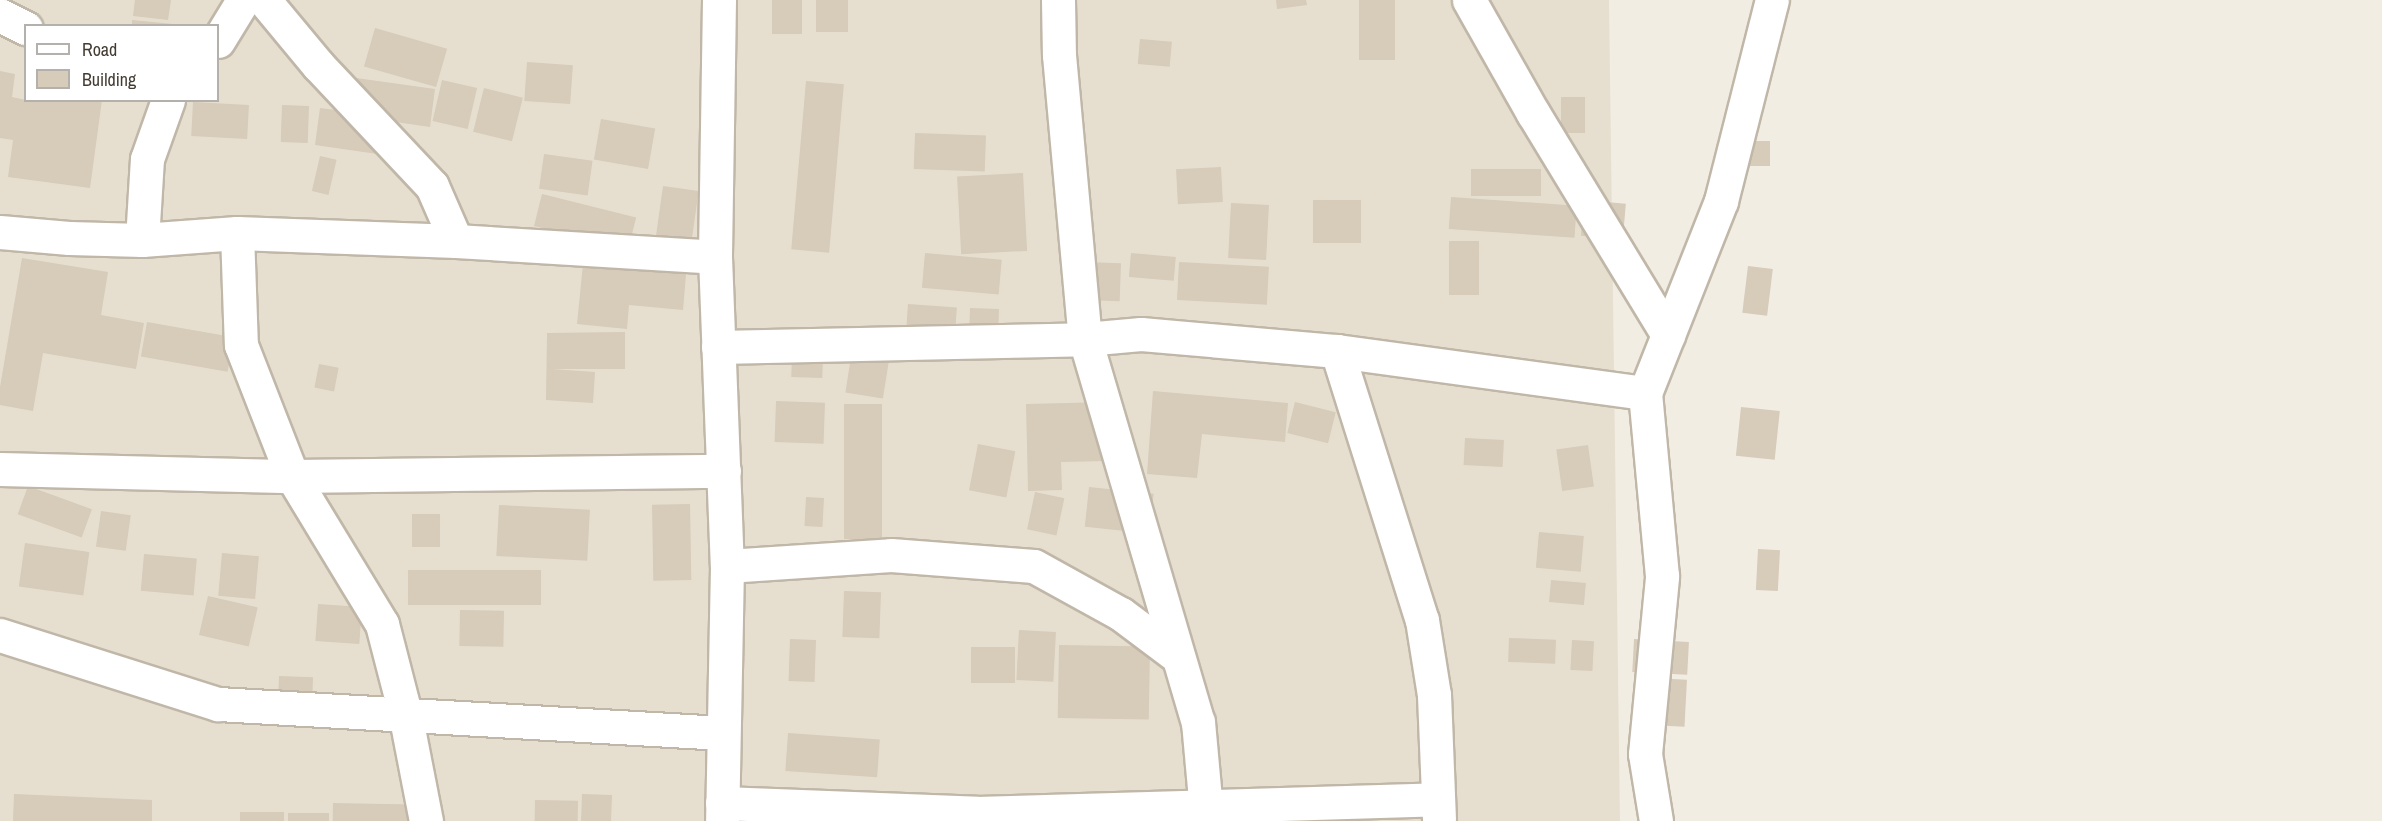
<!DOCTYPE html>
<style>
body{margin:0}
#map{position:relative;width:2382px;height:821px;overflow:hidden;background:#f2ede2;font-family:"Archivo Narrow",sans-serif}
div>[style]{position:absolute}
.residential>*{inset:0;background:#e6dfd0}
.building>*{inset:0;background:#d7cbba;transform-origin:0 0}
.roads{filter:drop-shadow(2px 0 #c0b7a8) drop-shadow(-2px 0 #c0b7a8) drop-shadow(0 2px #c0b7a8) drop-shadow(0 -2px #c0b7a8)}
.minor>*{height:33px;margin:-16.5px;padding:0 16.5px;transform-origin:16.5px;border-radius:16.5px;background:#fff}
span{translate:-50% -50%;white-space:nowrap;text-align:center;line-height:1.15;-webkit-text-stroke:5px #fff;paint-order:stroke}
.legend{position:absolute;left:24px;top:24px;width:195px;height:78px;box-sizing:border-box;background:#fff;border:2px solid #b4b1ad;margin:0;padding:8px 10px;list-style:none;font-size:18px;color:#433c33}
.legend li{display:flex;align-items:center;gap:12px;height:30px}
.legend b{width:30px;border:2px solid #b4b1ad}
</style>
<div id="map">
<div class="residential">
<div style="clip-path:polygon(evenodd,0 0,1609px 0,1620px 821px,0 821px,0 0,26px 26px,218px 26px,218px 100px,26px 100px,26px 26px)"></div>
</div>
<div class="building">
<div style="clip-path:polygon(135px 0,171px 0,168px 20px,133px 16px)"></div>
<div style="left:772px;top:0;width:30px;height:34px"></div>
<div style="left:816px;top:0;width:32px;height:32px"></div>
<div style="clip-path:polygon(1276px 0,1306px 0,1307px 5px,1277px 9px)"></div>
<div style="left:1359px;top:0;width:36px;height:60px"></div>
<div style="clip-path:polygon(132px 20px,173px 24px,173px 26px,132px 26px)"></div>
<div style="left:375px;top:28px;width:75px;height:40px;rotate:16deg"></div>
<div style="left:1140px;top:39px;width:32px;height:25px;rotate:5deg"></div>
<div style="left:527px;top:62px;width:46px;height:39px;rotate:4deg"></div>
<div style="clip-path:polygon(0 71px,15px 74px,12px 97px,26px 100px,102px 100px,90px 188px,8px 177px,13px 140px,0 138px)"></div>
<div style="clip-path:polygon(349px 77px,435px 89px,430px 127px,396px 122px,391px 156px,315px 145px,320px 108px,344px 111px)"></div>
<div style="left:442px;top:80px;width:36px;height:42px;rotate:13deg"></div>
<div style="left:806px;top:81px;width:38px;height:169px;rotate:5deg"></div>
<div style="left:484px;top:88px;width:40px;height:45px;rotate:14deg"></div>
<div style="left:1561px;top:97px;width:24px;height:36px"></div>
<div style="left:193px;top:102px;width:56px;height:34px;rotate:3deg"></div>
<div style="left:282px;top:105px;width:27px;height:37px;rotate:2deg"></div>
<div style="left:601px;top:119px;width:55px;height:41px;rotate:10deg"></div>
<div style="left:915px;top:133px;width:71px;height:36px;rotate:2deg"></div>
<div style="left:1770px;top:141px;width:25px;height:35px;rotate:90deg"></div>
<div style="left:544px;top:154px;width:49px;height:35px;rotate:8deg"></div>
<div style="left:320px;top:156px;width:17px;height:36px;rotate:13deg"></div>
<div style="left:1221px;top:167px;width:35px;height:45px;rotate:87deg"></div>
<div style="left:1541px;top:169px;width:27px;height:70px;rotate:90deg"></div>
<div style="left:1023px;top:173px;width:78px;height:66px;rotate:87deg"></div>
<div style="left:663px;top:186px;width:36px;height:59px;rotate:8deg"></div>
<div style="left:542px;top:194px;width:97px;height:33px;rotate:14deg"></div>
<div style="left:1451px;top:197px;width:126px;height:32px;rotate:4deg"></div>
<div style="left:1361px;top:200px;width:43px;height:48px;rotate:90deg"></div>
<div style="left:1584px;top:200px;width:42px;height:36px;rotate:5deg"></div>
<div style="left:1231px;top:203px;width:38px;height:55px;rotate:3deg"></div>
<div style="left:1449px;top:241px;width:30px;height:54px"></div>
<div style="left:925px;top:253px;width:77px;height:35px;rotate:5deg"></div>
<div style="left:1131px;top:253px;width:45px;height:24px;rotate:5deg"></div>
<div style="clip-path:polygon(22px 258px,108px 272px,101px 315px,144px 323px,136px 369px,43px 353px,33px 411px,0 405px,0 387px)"></div>
<div style="left:1086px;top:262px;width:35px;height:38px;rotate:2deg"></div>
<div style="left:1179px;top:262px;width:90px;height:38px;rotate:3deg"></div>
<div style="clip-path:polygon(583px 264px,686px 274px,683px 310px,629px 305px,627px 329px,577px 324px)"></div>
<div style="left:1748px;top:266px;width:25px;height:47px;rotate:7deg"></div>
<div style="left:908px;top:304px;width:49px;height:34px;rotate:4deg"></div>
<div style="left:970px;top:308px;width:29px;height:28px;rotate:2deg"></div>
<div style="left:147px;top:322px;width:88px;height:35px;rotate:10deg"></div>
<div style="clip-path:polygon(625px 332px,625px 369px,552px 369px,595px 372px,593px 403px,546px 400px,547px 333px)"></div>
<div style="left:792px;top:356px;width:31px;height:21px;rotate:2deg"></div>
<div style="left:851px;top:357px;width:38px;height:36px;rotate:9deg"></div>
<div style="left:319px;top:364px;width:20px;height:24px;rotate:11deg"></div>
<div style="clip-path:polygon(1153px 391px,1288px 403px,1285px 442px,1202px 434px,1197px 478px,1147px 474px)"></div>
<div style="left:776px;top:401px;width:49px;height:41px;rotate:2deg"></div>
<div style="clip-path:polygon(1106px 402px,1108px 461px,1061px 462px,1062px 490px,1028px 491px,1026px 404px)"></div>
<div style="left:1295px;top:402px;width:42px;height:32px;rotate:14deg"></div>
<div style="left:844px;top:404px;width:38px;height:135px"></div>
<div style="left:1741px;top:407px;width:39px;height:49px;rotate:6deg"></div>
<div style="left:1465px;top:438px;width:39px;height:27px;rotate:3deg"></div>
<div style="left:978px;top:444px;width:38px;height:47px;rotate:11deg"></div>
<div style="left:1588px;top:445px;width:42px;height:32px;rotate:82deg"></div>
<div style="left:28px;top:486px;width:68px;height:30px;rotate:20deg"></div>
<div style="left:1089px;top:487px;width:65px;height:40px;rotate:6deg"></div>
<div style="left:1035px;top:492px;width:30px;height:38px;rotate:12deg"></div>
<div style="left:806px;top:497px;width:18px;height:29px;rotate:3deg"></div>
<div style="left:690px;top:504px;width:76px;height:38px;rotate:89deg"></div>
<div style="left:499px;top:505px;width:91px;height:51px;rotate:3deg"></div>
<div style="left:101px;top:511px;width:30px;height:36px;rotate:8deg"></div>
<div style="left:412px;top:514px;width:28px;height:33px"></div>
<div style="left:1539px;top:532px;width:45px;height:36px;rotate:5deg"></div>
<div style="left:25px;top:543px;width:65px;height:44px;rotate:8deg"></div>
<div style="left:1758px;top:549px;width:22px;height:41px;rotate:3deg"></div>
<div style="left:222px;top:553px;width:37px;height:43px;rotate:5deg"></div>
<div style="left:144px;top:554px;width:53px;height:37px;rotate:5deg"></div>
<div style="left:408px;top:570px;width:133px;height:35px"></div>
<div style="left:1551px;top:580px;width:35px;height:22px;rotate:5deg"></div>
<div style="left:844px;top:591px;width:37px;height:46px;rotate:2deg"></div>
<div style="left:208px;top:596px;width:51px;height:40px;rotate:13deg"></div>
<div style="left:318px;top:604px;width:44px;height:37px;rotate:4deg"></div>
<div style="left:460px;top:610px;width:44px;height:36px;rotate:1deg"></div>
<div style="left:1019px;top:630px;width:37px;height:50px;rotate:3deg"></div>
<div style="left:1509px;top:638px;width:47px;height:24px;rotate:2deg"></div>
<div style="left:790px;top:639px;width:26px;height:42px;rotate:2deg"></div>
<div style="left:1634px;top:639px;width:55px;height:33px;rotate:3deg"></div>
<div style="left:1572px;top:640px;width:22px;height:30px;rotate:3deg"></div>
<div style="left:1059px;top:645px;width:91px;height:73px;rotate:1deg"></div>
<div style="left:971px;top:647px;width:44px;height:36px"></div>
<div style="left:279px;top:676px;width:34px;height:36px;rotate:2deg"></div>
<div style="left:1652px;top:678px;width:35px;height:47px;rotate:3deg"></div>
<div style="left:788px;top:733px;width:92px;height:38px;rotate:4deg"></div>
<div style="clip-path:polygon(14px 794px,152px 800px,152px 821px,13px 821px)"></div>
<div style="left:582px;top:794px;width:30px;height:27px;rotate:2deg"></div>
<div style="left:535px;top:800px;width:43px;height:21px;rotate:1deg"></div>
<div style="left:333px;top:803px;width:79px;height:18px;rotate:1deg"></div>
<div style="left:284px;top:812px;width:9px;height:44px;rotate:90deg"></div>
<div style="left:329px;top:813px;width:8px;height:41px;rotate:90deg"></div>
</div>
<div class="roads">
<div class="minor">
<div style="left:264px;top:0;width:85px;rotate:50.3deg"></div>
<div style="left:318px;top:65px;width:166px;rotate:46.7deg"></div>
<div style="left:432px;top:186px;width:60px;rotate:66.4deg"></div>
<div style="left:719px;top:0;width:257px;rotate:90.9deg"></div>
<div style="left:715px;top:257px;width:309px;rotate:87.8deg"></div>
<div style="left:727px;top:566px;width:255px;rotate:91.1deg"></div>
<div style="left:1058px;top:0;width:55px;rotate:89deg"></div>
<div style="left:1059px;top:55px;width:285px;rotate:84.8deg"></div>
<div style="left:1085px;top:339px;width:399px;rotate:73.6deg"></div>
<div style="left:1198px;top:722px;width:99px;rotate:84.8deg"></div>
<div style="left:1469px;top:0;width:130px;rotate:60.5deg"></div>
<div style="left:1533px;top:113px;width:260px;rotate:58.7deg"></div>
<div style="left:0;top:15px;width:29px;rotate:27deg"></div>
<div style="left:218px;top:41px;width:48px;rotate:-58.6deg"></div>
<div style="left:0;top:232px;width:69px;rotate:5deg"></div>
<div style="left:69px;top:238px;width:73px;rotate:1.6deg"></div>
<div style="left:142px;top:240px;width:95px;rotate:-4.2deg"></div>
<div style="left:237px;top:233px;width:219px;rotate:2.1deg"></div>
<div style="left:456px;top:241px;width:259px;rotate:3.5deg"></div>
<div style="left:237px;top:233px;width:112px;rotate:88deg"></div>
<div style="left:241px;top:345px;width:141px;rotate:68.7deg"></div>
<div style="left:292px;top:476px;width:173px;rotate:58.7deg"></div>
<div style="left:382px;top:624px;width:92px;rotate:75.5deg"></div>
<div style="left:405px;top:713px;width:110px;rotate:79deg"></div>
<div style="left:142px;top:240px;width:81px;rotate:-86.5deg"></div>
<div style="left:147px;top:159px;width:63px;rotate:-70.4deg"></div>
<div style="left:718px;top:347px;width:367px;rotate:-1.2deg"></div>
<div style="left:1085px;top:339px;width:56px;rotate:-5.1deg"></div>
<div style="left:1141px;top:334px;width:197px;rotate:5deg"></div>
<div style="left:1337px;top:351px;width:311px;rotate:7.8deg"></div>
<div style="left:1337px;top:351px;width:282px;rotate:72.5deg"></div>
<div style="left:1422px;top:620px;width:76px;rotate:80.9deg"></div>
<div style="left:1434px;top:695px;width:124px;rotate:87.7deg"></div>
<div style="left:0;top:469px;width:292px;rotate:1.4deg"></div>
<div style="left:292px;top:476px;width:432px;rotate:-0.7deg"></div>
<div style="left:727px;top:566px;width:164px;rotate:-3.8deg"></div>
<div style="left:891px;top:555px;width:143px;rotate:4.4deg"></div>
<div style="left:1034px;top:566px;width:99px;rotate:28.9deg"></div>
<div style="left:1121px;top:614px;width:70px;rotate:36.9deg"></div>
<div style="left:0;top:635px;width:229px;rotate:17.6deg"></div>
<div style="left:218px;top:704px;width:505px;rotate:3.29deg"></div>
<div style="left:722px;top:803px;width:255px;rotate:2.2deg"></div>
<div style="left:977px;top:813px;width:461px;rotate:-1.7deg"></div>
<div style="left:1656px;top:821px;width:68px;rotate:-99.3deg"></div>
<div style="left:1645px;top:754px;width:179px;rotate:-84.5deg"></div>
<div style="left:1662px;top:576px;width:184px;rotate:-95.3deg"></div>
<div style="left:1645px;top:393px;width:206px;rotate:-68.4deg"></div>
<div style="left:1721px;top:201px;width:207px;rotate:-75.8deg"></div>
</div>
</div>
<ul class="legend">
<li><b style="height:8px;background:#fff"></b>Road</li>
<li><b style="height:16px;background:#d7cbba"></b>Building</li>
</ul>
</div>
